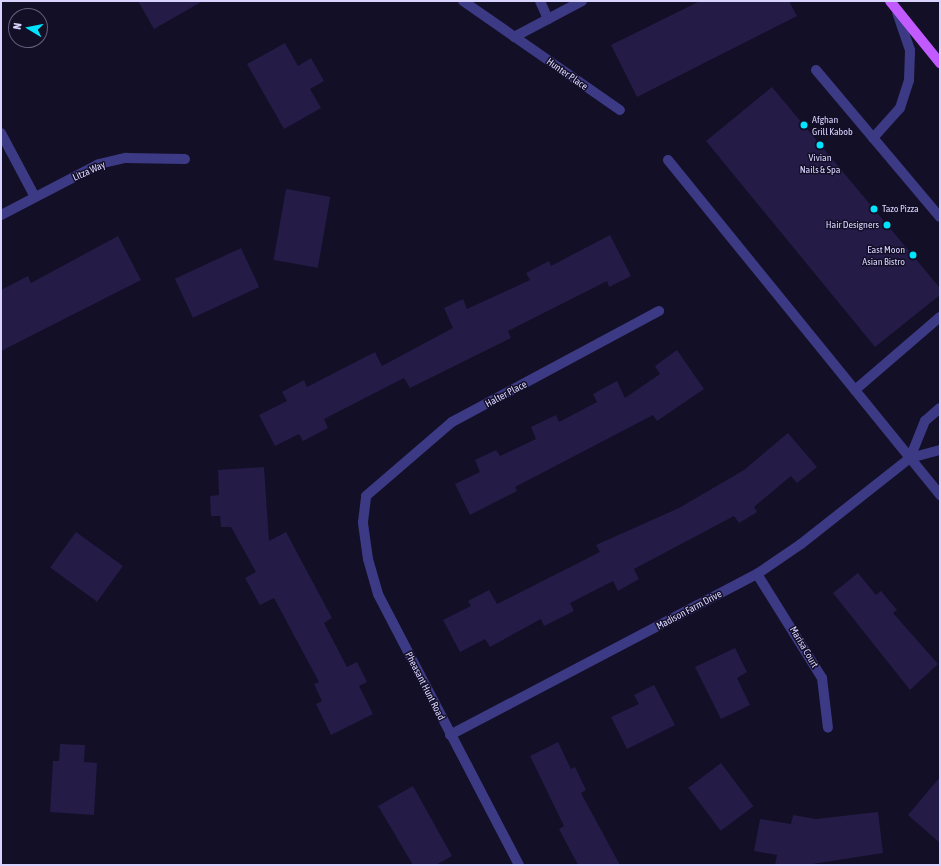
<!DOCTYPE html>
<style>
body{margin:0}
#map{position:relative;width:941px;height:866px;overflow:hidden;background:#130f26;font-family:"Asap Condensed",sans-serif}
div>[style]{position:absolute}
.building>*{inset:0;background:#241b47;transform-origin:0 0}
.lane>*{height:10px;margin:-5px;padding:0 5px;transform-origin:5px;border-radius:5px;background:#3d3a85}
.street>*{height:10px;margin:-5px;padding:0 5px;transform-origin:5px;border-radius:5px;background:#3d3a85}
.primary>*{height:10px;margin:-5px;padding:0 5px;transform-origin:5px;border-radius:5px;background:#c25bff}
.dots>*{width:11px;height:11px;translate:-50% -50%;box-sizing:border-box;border:2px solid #130f26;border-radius:50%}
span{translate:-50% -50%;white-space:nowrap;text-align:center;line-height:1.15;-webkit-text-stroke:3px #130f26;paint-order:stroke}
.street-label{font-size:10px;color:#d9d4ff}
.poi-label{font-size:10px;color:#d9d4ff}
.left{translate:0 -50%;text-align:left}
.right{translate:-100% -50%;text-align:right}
.frame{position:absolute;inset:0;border:2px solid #d9d4ff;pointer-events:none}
.north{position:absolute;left:8px;top:8px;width:40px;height:40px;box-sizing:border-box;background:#130f26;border:1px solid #625e7d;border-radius:50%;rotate:280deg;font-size:11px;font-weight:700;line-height:16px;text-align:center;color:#d9d4ff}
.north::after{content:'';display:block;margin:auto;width:14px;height:18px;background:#00e5ff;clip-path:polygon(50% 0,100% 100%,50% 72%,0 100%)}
</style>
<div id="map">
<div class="building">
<div style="clip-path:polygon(138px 1px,203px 1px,154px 29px)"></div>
<div style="clip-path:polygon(700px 1px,789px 1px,797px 16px,637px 97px,611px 45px)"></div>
<div style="clip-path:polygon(285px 43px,298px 66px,311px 58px,324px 81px,310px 89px,321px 108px,284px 129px,247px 64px)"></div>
<div style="clip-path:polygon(772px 87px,940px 288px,940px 295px,875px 347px,706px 141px)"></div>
<div style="left:286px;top:189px;width:45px;height:72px;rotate:10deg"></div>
<div style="clip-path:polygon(610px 235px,631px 276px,609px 287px,607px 281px,508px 331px,511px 338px,410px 388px,404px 378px,324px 419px,328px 428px,303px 441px,299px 434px,275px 446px,259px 415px,287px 401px,282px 392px,304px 380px,307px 387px,375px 352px,382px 366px,453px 328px,444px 308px,463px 299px,467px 309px,530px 280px,526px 273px,549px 261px,551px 266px)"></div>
<div style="clip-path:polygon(118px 236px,141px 280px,1px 351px,1px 290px,28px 276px,31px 283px)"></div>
<div style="left:241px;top:248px;width:43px;height:73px;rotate:65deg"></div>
<div style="clip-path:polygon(677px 350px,704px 389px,657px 421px,653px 415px,515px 487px,517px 491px,470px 515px,455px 484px,480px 472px,475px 460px,496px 450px,500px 456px,536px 439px,531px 427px,556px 415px,559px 422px,597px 402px,593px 394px,617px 381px,625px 398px,660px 374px,655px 366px)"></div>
<div style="clip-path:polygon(788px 433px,817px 467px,797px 483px,791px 476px,754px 507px,757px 512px,739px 523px,734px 516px,634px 569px,639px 579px,618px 591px,613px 581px,570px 603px,574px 611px,544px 626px,541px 619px,490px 647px,485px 639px,460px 652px,443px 620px,471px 606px,468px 601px,489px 590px,497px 604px,600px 552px,596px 545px,679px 508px,744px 470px)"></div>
<div style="clip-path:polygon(264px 467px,269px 541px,286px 532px,332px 618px,324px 623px,347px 667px,357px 662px,367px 682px,359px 686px,373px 714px,331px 735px,316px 704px,322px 701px,314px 684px,319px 682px,274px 598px,260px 605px,245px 578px,256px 572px,231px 527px,221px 527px,220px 516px,211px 516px,210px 496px,219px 495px,218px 470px)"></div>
<div style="left:76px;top:532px;width:58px;height:44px;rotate:36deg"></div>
<div style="clip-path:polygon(858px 573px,876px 595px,881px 591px,897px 610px,893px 613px,938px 664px,910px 690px,833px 593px)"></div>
<div style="clip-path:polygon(735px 648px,747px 672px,737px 678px,750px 705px,721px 719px,695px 667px)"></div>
<div style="clip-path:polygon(654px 685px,675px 725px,627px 749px,611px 717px,639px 704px,634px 695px)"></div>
<div style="clip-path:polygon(558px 742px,571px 769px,575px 767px,586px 790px,581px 793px,620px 865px,578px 865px,559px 829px,564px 826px,530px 756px)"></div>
<div style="clip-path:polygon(60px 744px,85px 745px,84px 762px,97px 763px,94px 815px,50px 812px,53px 761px,59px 761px)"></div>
<div style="left:721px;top:763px;width:54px;height:41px;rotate:53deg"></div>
<div style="clip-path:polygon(940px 777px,940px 843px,908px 815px)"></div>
<div style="clip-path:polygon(413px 786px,452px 856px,436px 865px,413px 865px,378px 806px)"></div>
<div style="clip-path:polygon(878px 812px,883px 853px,806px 865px,775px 865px,777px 855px,754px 851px,760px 819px,791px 824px,793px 815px,816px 819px)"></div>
</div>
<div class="lane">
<div style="left:463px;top:1px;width:191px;rotate:34.8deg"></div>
<div style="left:540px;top:1px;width:20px;rotate:66deg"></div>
<div style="left:514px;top:37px;width:77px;rotate:-27.9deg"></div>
<div style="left:816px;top:70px;width:192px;rotate:49.9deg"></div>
<div style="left:873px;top:138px;width:40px;rotate:-48deg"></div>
<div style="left:900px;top:108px;width:29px;rotate:-72deg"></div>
<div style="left:909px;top:80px;width:30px;rotate:-88deg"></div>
<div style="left:910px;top:50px;width:39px;rotate:-109deg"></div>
<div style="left:668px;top:160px;width:432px;rotate:50.9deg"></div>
<div style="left:855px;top:390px;width:112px;rotate:-40.7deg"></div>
</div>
<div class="street">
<div style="left:1px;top:133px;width:72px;rotate:62deg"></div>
<div style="left:1px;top:215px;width:110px;rotate:-27.5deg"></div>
<div style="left:99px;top:164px;width:28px;rotate:-13deg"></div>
<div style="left:126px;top:158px;width:59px;rotate:1deg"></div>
<div style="left:910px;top:458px;width:40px;rotate:-68deg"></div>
<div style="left:925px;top:421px;width:20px;rotate:-41deg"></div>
<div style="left:757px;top:574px;width:123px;rotate:58deg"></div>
<div style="left:822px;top:678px;width:50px;rotate:83.2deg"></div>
<div style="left:450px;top:735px;width:347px;rotate:-27.7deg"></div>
<div style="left:757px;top:574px;width:53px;rotate:-34.3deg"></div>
<div style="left:801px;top:544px;width:139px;rotate:-38.3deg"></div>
<div style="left:910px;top:458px;width:31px;rotate:-15deg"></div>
<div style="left:519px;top:865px;width:305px;rotate:-117.5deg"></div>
<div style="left:378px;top:594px;width:36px;rotate:-106deg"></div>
<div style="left:368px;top:559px;width:37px;rotate:-98deg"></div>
<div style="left:363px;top:522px;width:26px;rotate:-83deg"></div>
<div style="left:366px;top:496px;width:113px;rotate:-40.7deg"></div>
<div style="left:452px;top:422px;width:235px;rotate:-28.2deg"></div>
</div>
<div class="primary">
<div style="left:890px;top:1px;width:80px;rotate:51.1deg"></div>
</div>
<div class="dots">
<div style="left:804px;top:125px;background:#00e5ff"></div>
<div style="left:820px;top:145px;background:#00e5ff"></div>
<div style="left:874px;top:209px;background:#00e5ff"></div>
<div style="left:887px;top:225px;background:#00e5ff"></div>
<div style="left:913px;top:255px;background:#00e5ff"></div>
</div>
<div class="street-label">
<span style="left:567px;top:74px;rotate:35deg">Hunter Place</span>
<span style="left:89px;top:171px;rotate:-24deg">Litza Way</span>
<span style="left:506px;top:394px;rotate:-28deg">Halter Place</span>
<span style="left:689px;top:610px;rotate:-28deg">Madison Farm Drive</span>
<span style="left:804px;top:647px;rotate:59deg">Marisa Court</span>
<span style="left:425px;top:686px;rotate:63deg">Pheasant Hunt Road</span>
</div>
<div class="poi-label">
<span class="left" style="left:812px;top:125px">Afghan<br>Grill Kabob</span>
<span style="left:820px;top:163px">Vivian<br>Nails &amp; Spa</span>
<span class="left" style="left:882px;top:209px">Tazo Pizza</span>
<span class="right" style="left:879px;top:225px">Hair Designers</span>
<span class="right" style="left:905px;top:255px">East Moon<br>Asian Bistro</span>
</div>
<div class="frame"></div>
<div class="north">N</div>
</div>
